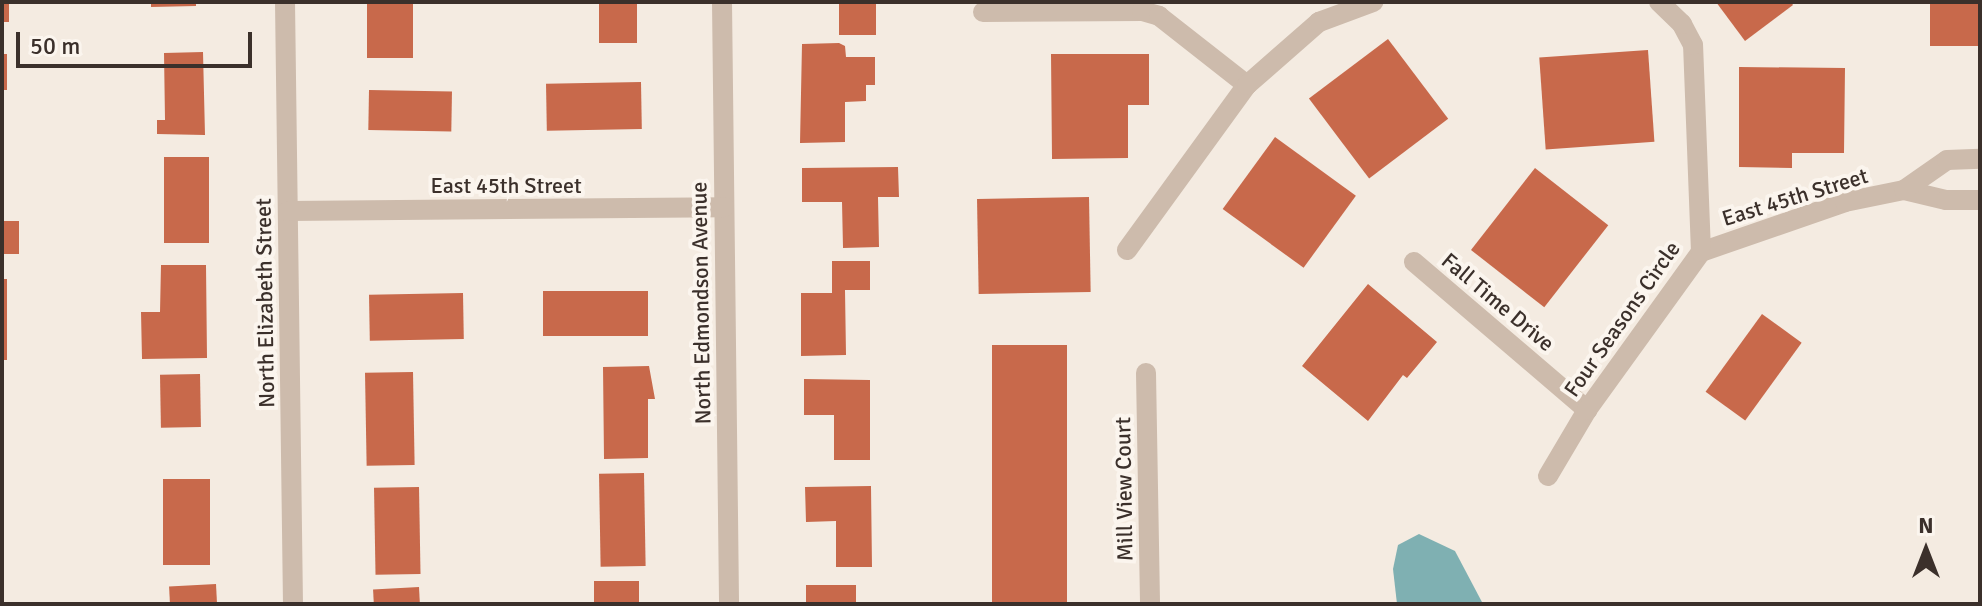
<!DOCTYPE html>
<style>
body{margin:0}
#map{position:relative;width:1982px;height:606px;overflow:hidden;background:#f4ebe1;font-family:Signika,sans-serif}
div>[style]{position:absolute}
.water>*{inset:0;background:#7fb0b2}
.building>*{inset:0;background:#c8694b;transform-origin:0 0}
.minor>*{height:20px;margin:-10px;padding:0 10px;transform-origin:10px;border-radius:10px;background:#cdbbac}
span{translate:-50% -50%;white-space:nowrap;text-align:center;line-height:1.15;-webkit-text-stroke:8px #fbf5ee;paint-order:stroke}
.street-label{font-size:22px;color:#3b302b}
.frame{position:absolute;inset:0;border:4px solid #3b302b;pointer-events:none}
.north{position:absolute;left:1886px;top:510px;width:80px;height:80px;-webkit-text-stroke:6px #fbf5ee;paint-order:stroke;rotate:0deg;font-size:22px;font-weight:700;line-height:32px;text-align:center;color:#3b302b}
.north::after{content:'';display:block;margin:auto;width:28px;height:36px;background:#3b302b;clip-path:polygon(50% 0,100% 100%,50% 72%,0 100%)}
.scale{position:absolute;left:16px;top:32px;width:236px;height:36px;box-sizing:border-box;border:4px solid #3b302b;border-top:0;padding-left:10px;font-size:24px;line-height:28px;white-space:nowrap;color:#3b302b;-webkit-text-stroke:6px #fbf5ee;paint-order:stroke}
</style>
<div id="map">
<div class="water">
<div style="clip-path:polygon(1419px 534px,1455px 551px,1483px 604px,1397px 604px,1393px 569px,1398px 545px)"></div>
</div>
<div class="building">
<div style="left:2px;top:2px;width:7px;height:20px"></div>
<div style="clip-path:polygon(151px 2px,196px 2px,196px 6px,151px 7px)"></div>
<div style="left:367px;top:2px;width:46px;height:56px"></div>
<div style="left:599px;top:2px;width:38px;height:41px"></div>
<div style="left:839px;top:2px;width:37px;height:33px"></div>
<div style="clip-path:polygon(1716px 2px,1791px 2px,1793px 5px,1745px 41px)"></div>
<div style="left:1930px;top:2px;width:50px;height:44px"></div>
<div style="left:1388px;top:39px;width:100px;height:99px;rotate:53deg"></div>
<div style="clip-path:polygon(839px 43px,845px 46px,846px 57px,875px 57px,875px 85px,866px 85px,866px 101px,845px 102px,845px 142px,800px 143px,802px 44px)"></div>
<div style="left:1648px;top:50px;width:92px;height:109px;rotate:86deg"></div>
<div style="clip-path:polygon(203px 52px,205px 135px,157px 134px,157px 120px,165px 120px,164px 53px)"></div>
<div style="left:2px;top:54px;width:5px;height:36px"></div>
<div style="clip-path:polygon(1051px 54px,1149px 54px,1149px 105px,1128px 105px,1128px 158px,1052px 159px)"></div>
<div style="clip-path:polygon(1739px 67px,1845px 68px,1844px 153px,1792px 153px,1792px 168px,1739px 167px)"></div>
<div style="left:641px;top:82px;width:47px;height:95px;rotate:89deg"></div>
<div style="left:369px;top:90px;width:83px;height:40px;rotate:1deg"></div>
<div style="left:1275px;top:137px;width:100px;height:89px;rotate:36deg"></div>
<div style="left:164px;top:157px;width:45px;height:86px"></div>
<div style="clip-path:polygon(898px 167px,899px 197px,878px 197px,879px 247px,843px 248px,842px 202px,802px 202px,802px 168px)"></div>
<div style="left:1535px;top:168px;width:93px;height:104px;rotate:38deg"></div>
<div style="left:1089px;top:197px;width:95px;height:112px;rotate:89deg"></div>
<div style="left:2px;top:221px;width:17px;height:33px"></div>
<div style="clip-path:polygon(832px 261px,870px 261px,870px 290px,845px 290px,846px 355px,801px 356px,801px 293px,832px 293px)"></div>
<div style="clip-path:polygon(161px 265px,206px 265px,207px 358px,142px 359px,141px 312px,160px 312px)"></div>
<div style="left:2px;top:279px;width:5px;height:81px"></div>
<div style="clip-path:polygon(1368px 284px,1437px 342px,1407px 378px,1403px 375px,1368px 421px,1302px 366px)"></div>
<div style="left:543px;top:291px;width:105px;height:45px"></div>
<div style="left:463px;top:293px;width:46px;height:94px;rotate:89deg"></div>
<div style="left:1762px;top:314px;width:49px;height:96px;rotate:36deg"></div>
<div style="left:992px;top:345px;width:75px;height:259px"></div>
<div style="clip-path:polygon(649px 366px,655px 399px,648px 399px,648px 458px,604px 459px,603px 367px)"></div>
<div style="left:413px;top:372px;width:93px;height:48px;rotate:89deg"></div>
<div style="left:200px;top:374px;width:53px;height:40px;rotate:89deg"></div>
<div style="clip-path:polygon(804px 379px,870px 380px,870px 460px,834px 460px,834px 415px,804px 415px)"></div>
<div style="left:644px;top:473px;width:93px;height:45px;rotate:89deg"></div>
<div style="left:163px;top:479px;width:47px;height:86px"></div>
<div style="clip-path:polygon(871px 486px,872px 567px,836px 567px,836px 521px,806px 522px,805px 487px)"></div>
<div style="left:419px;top:487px;width:87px;height:45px;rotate:89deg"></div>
<div style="left:639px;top:581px;width:23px;height:45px;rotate:90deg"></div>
<div style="left:216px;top:584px;width:20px;height:47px;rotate:87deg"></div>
<div style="left:856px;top:585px;width:19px;height:50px;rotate:90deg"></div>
<div style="left:419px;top:587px;width:17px;height:46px;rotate:87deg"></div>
</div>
<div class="minor">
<div style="left:285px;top:2px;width:602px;rotate:89.24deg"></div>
<div style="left:722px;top:2px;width:602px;rotate:89.33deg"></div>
<div style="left:983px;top:12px;width:159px;rotate:-0.4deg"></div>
<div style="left:1142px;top:11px;width:18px;rotate:16deg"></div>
<div style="left:1159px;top:16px;width:112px;rotate:38.1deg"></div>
<div style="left:1904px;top:190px;width:43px;rotate:13.4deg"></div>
<div style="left:1946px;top:200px;width:34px"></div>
<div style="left:288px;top:211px;width:436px;rotate:-0.5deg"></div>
<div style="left:1127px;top:250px;width:204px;rotate:-54deg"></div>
<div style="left:1247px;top:85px;width:96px;rotate:-41.2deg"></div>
<div style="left:1319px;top:22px;width:58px;rotate:-20.3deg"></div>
<div style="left:1701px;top:252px;width:152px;rotate:-19.1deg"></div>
<div style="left:1845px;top:202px;width:60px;rotate:-11.5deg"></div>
<div style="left:1904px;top:190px;width:52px;rotate:-34.9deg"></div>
<div style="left:1947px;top:160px;width:33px;rotate:-2deg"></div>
<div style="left:1414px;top:262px;width:228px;rotate:40.5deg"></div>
<div style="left:1146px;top:373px;width:231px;rotate:89deg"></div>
<div style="left:1548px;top:476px;width:77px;rotate:-59.4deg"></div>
<div style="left:1587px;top:410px;width:195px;rotate:-54.2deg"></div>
<div style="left:1701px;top:252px;width:207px;rotate:-92.2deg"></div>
<div style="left:1693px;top:45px;width:24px;rotate:-118deg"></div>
<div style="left:1682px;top:24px;width:32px;rotate:-136deg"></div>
</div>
<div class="street-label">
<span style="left:506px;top:186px">East 45th Street</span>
<span style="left:1795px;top:197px;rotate:-17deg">East 45th Street</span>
<span style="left:1498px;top:302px;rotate:40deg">Fall Time Drive</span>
<span style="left:265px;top:303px;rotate:-91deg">North Elizabeth Street</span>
<span style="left:701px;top:303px;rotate:-91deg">North Edmondson Avenue</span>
<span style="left:1622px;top:319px;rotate:-55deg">Four Seasons Circle</span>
<span style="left:1124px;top:489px;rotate:-91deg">Mill View Court</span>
</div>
<div class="frame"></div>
<div class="north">N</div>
<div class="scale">50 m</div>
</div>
